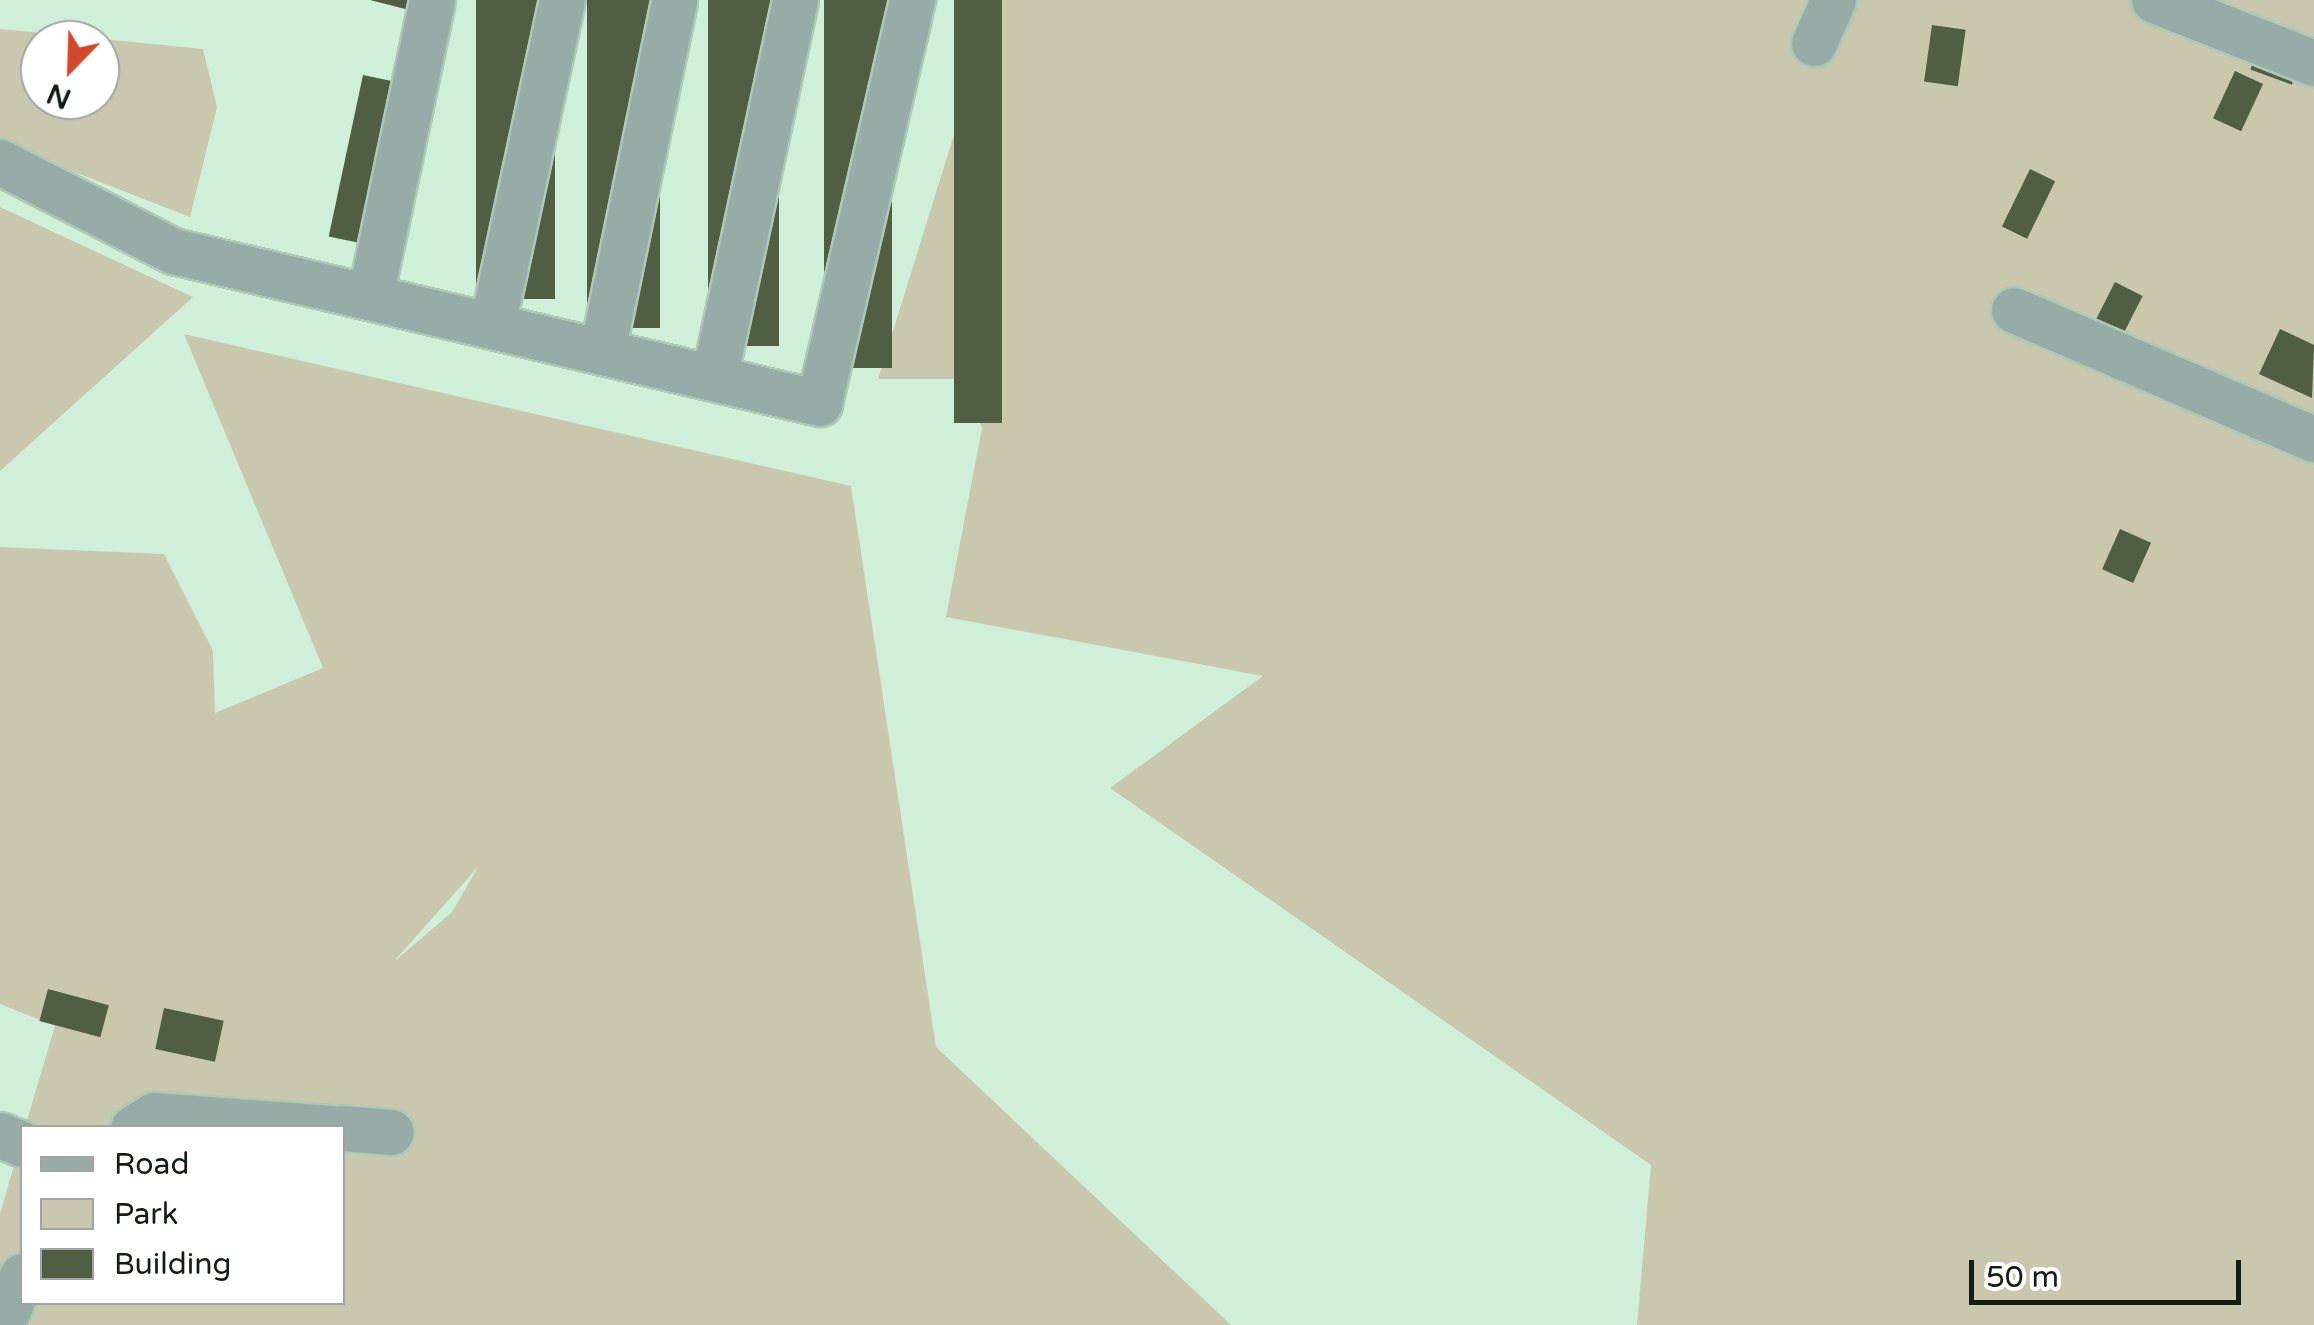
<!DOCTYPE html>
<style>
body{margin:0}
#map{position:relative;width:2314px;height:1325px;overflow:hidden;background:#d0efd9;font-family:"Varela Round",sans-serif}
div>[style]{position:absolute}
.green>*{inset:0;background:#c9c8af}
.building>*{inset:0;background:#505e43;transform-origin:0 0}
.roads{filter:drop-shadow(2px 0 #aec9b6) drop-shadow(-2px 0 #aec9b6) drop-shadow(0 2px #aec9b6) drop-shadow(0 -2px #aec9b6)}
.minor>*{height:45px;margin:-22.5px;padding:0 22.5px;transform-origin:22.5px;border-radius:22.5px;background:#97aca7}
span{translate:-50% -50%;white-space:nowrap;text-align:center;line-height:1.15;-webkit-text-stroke:10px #fff;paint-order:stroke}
.legend{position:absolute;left:20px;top:1125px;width:325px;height:180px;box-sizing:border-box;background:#fff;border:2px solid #a0a5a1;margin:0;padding:12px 18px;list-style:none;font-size:30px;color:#111d15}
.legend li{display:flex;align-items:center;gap:20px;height:50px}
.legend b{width:50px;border:2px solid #a0a5a1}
.north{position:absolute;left:20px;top:20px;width:100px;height:100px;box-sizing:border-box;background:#fff;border:2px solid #a0a5a1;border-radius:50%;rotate:203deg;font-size:28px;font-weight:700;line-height:40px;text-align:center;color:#111d15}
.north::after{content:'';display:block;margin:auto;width:35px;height:45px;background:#d3482c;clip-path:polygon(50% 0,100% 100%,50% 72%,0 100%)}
.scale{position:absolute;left:1969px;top:1260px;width:272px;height:45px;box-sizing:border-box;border:5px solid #111d15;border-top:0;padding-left:12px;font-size:30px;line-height:35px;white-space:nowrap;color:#111d15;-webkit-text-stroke:8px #fff;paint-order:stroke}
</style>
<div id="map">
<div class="green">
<div style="clip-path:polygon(996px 0,2314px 0,2314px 1325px,1637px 1325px,1651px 1165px,1110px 788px,1263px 676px,946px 617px,982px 428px,963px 379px,878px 379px)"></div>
<div style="clip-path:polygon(evenodd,0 29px,203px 49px,217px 107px,190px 217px,0 143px,0 29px,40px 40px,100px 40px,100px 100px,40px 100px,40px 40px)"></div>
<div style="clip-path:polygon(0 207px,193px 297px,0 471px)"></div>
<div style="clip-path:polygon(evenodd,184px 334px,851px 486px,936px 1047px,1231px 1325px,0 1325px,0 1214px,22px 1138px,22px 1302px,342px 1302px,342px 1128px,25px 1127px,55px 1026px,0 1004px,0 547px,164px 554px,213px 651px,215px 713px,323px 668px,184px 334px,478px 867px,452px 912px,396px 960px,396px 959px,478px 867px)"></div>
</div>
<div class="building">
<div style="clip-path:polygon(370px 0,420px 0,417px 12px)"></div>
<div style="left:476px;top:0;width:79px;height:299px"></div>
<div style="left:587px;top:0;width:73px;height:328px"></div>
<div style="left:708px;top:0;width:71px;height:346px"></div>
<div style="left:824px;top:0;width:68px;height:368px"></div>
<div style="left:954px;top:0;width:48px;height:423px"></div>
<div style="left:1932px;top:25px;width:34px;height:57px;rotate:8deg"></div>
<div style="left:2264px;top:32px;width:44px;height:40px;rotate:20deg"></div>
<div style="left:2235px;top:71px;width:31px;height:52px;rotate:25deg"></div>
<div style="left:363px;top:75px;width:45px;height:165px;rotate:12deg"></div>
<div style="left:2030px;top:169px;width:28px;height:64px;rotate:26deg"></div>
<div style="left:2115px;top:282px;width:31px;height:42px;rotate:27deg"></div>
<div style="clip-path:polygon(2280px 329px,2314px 345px,2312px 398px,2259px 374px)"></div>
<div style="left:2120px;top:529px;width:34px;height:44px;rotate:24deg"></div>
<div style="left:48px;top:989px;width:63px;height:33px;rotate:15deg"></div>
<div style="left:164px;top:1008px;width:61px;height:42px;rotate:12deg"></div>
</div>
<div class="roads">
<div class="minor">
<div style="left:2154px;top:0;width:172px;rotate:21.5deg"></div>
<div style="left:1814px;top:43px;width:47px;rotate:-66.2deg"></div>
<div style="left:0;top:162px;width:195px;rotate:27.2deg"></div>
<div style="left:173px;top:251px;width:664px;rotate:13.24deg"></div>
<div style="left:819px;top:403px;width:414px;rotate:-77deg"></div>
<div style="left:370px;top:297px;width:303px;rotate:-78.2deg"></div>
<div style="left:2014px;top:310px;width:327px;rotate:23.3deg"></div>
<div style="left:492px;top:326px;width:333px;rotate:-77.9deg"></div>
<div style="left:602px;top:352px;width:359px;rotate:-78.4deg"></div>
<div style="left:714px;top:378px;width:387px;rotate:-77.9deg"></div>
<div style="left:133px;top:1128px;width:25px;rotate:-32deg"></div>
<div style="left:154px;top:1115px;width:177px;rotate:4.2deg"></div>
<div style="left:342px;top:1128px;width:49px;rotate:4.7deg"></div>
<div style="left:0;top:1135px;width:24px;rotate:22deg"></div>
<div style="left:2px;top:1325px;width:53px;rotate:-67.8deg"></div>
</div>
</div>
<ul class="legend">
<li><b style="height:12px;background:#97aca7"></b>Road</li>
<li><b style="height:28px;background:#c9c8af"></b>Park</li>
<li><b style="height:28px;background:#505e43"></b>Building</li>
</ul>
<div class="north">N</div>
<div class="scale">50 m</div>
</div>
